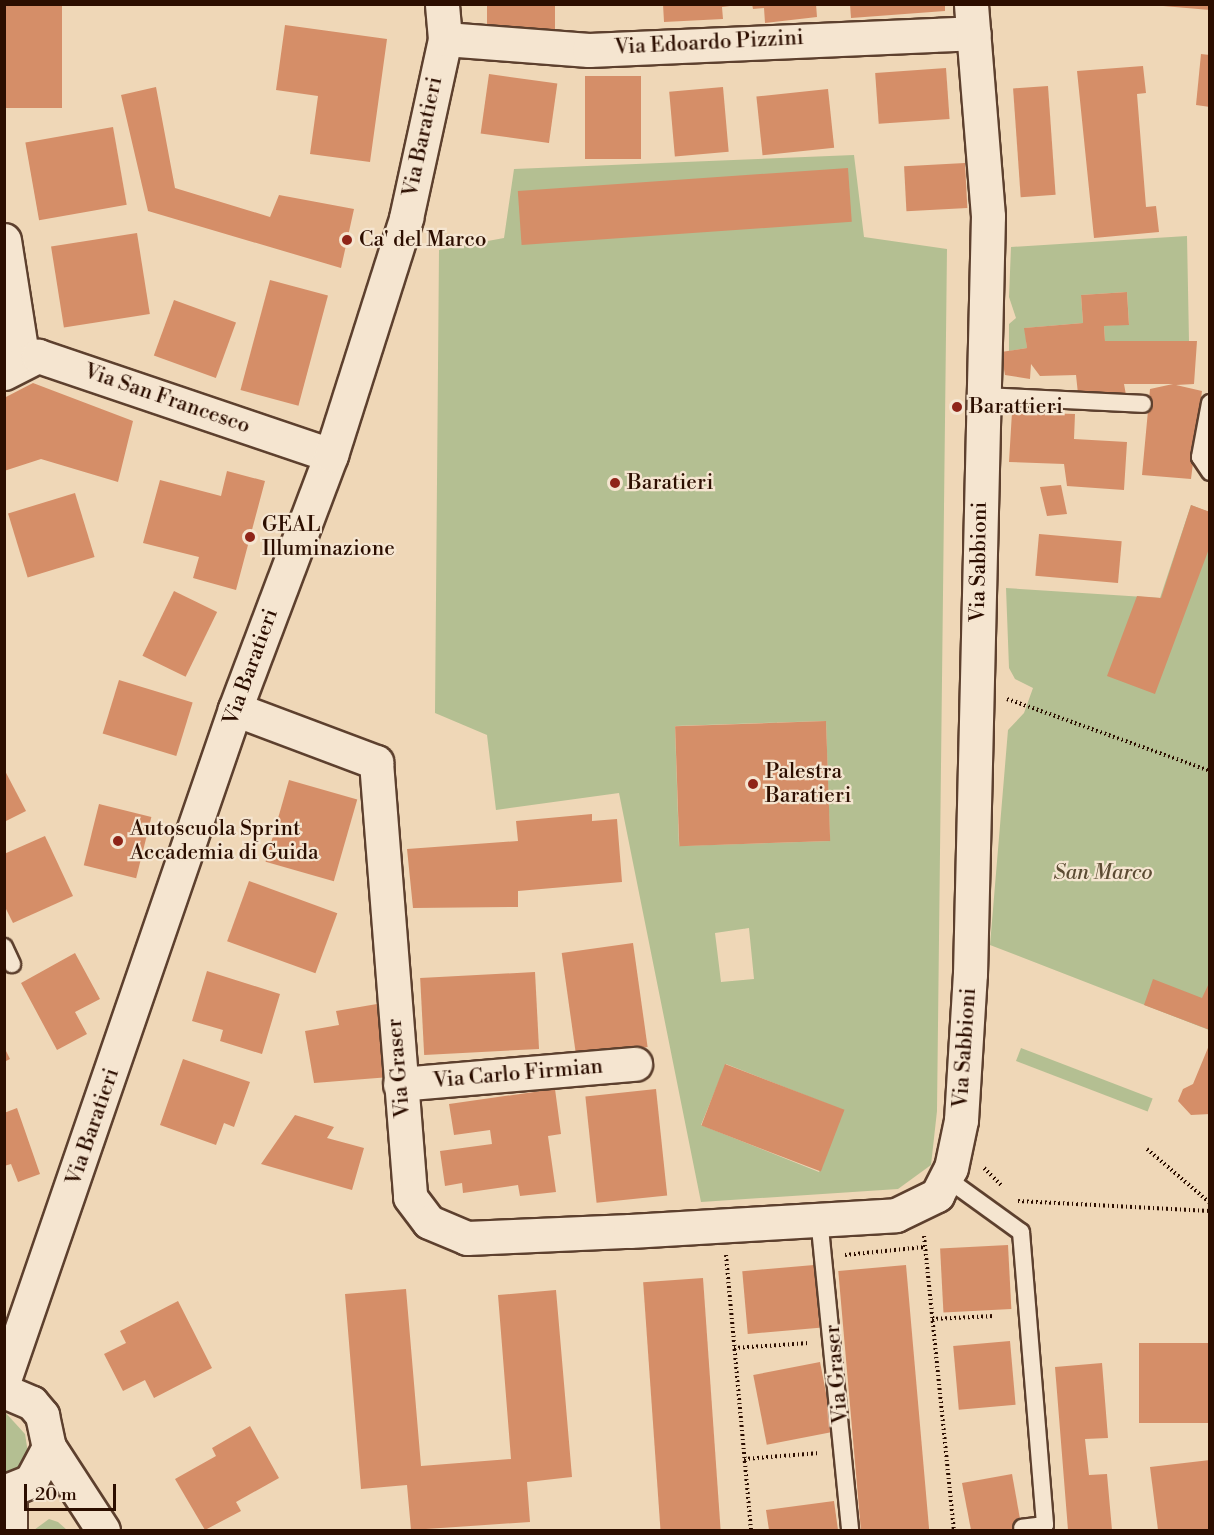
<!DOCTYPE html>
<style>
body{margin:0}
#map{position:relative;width:1214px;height:1535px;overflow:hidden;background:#efd7b7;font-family:"Libre Bodoni",serif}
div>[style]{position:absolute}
.green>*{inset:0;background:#b4bf92;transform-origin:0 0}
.building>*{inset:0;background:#d58e68;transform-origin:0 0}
.path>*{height:4px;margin-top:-2px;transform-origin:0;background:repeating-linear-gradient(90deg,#2c0e00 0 1.5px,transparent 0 4.5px)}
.roads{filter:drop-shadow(2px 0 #5d402e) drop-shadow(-2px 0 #5d402e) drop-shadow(0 2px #5d402e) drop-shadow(0 -2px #5d402e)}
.service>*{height:16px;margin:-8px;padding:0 8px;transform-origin:8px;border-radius:8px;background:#f5e5d0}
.minor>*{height:33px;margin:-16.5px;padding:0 16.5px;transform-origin:16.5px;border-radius:16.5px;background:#f5e5d0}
.dots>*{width:16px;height:16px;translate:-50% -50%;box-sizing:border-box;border:3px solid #f5e5d0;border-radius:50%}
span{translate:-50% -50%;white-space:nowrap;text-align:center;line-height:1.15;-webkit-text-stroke:4.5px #f5e5d0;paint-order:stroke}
.street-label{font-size:21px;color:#2c0e00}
.poi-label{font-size:21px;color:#2c0e00}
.left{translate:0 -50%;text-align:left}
.park-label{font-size:21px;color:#5c4c33;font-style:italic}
.frame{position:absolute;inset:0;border:6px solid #2c0e00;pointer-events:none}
.scale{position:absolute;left:24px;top:1484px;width:92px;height:27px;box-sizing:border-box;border:3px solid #2c0e00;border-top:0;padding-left:8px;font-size:18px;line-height:21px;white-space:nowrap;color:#2c0e00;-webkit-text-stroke:4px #f5e5d0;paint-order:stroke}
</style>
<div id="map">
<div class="green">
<div style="clip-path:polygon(evenodd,854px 155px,864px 237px,947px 249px,937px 1111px,931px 1165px,898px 1189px,701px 1202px,619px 793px,496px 810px,487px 735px,435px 713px,439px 250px,504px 238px,514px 169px,854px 155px,826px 721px,830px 841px,679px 846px,675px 726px,826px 721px,854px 155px,749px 928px,754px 979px,721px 982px,715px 933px,749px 928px,854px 155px,726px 1064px,843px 1110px,819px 1172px,701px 1125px,726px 1064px)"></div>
<div style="clip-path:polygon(1187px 236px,1189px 341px,1105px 341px,1104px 326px,1129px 324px,1127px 292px,1081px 295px,1083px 323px,1025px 328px,1027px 348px,1009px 351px,1009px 324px,1016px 318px,1009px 297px,1011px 247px)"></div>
<div style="clip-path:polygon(1191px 505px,1209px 512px,1209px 1030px,990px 945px,1008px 730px,1024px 713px,1033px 688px,1015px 679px,1009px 668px,1006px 588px,1160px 598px)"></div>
<div style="left:1021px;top:1048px;width:141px;height:14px;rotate:21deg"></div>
<div style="clip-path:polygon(4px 1411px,25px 1434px,28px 1453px,21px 1471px,4px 1477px)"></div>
<div style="clip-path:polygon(49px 1519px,58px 1522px,67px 1530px,34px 1530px)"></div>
</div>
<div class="building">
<div style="left:6px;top:4px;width:56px;height:104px"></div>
<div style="left:487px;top:4px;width:68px;height:27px"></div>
<div style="clip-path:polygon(663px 4px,730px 4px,730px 6px,722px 7px,723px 19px,664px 22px)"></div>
<div style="clip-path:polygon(752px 4px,816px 4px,817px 17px,765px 23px,764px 8px,753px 9px)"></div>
<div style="clip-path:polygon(850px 4px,945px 4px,945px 11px,851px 18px)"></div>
<div style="clip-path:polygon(1163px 4px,1210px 4px,1210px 10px,1163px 6px)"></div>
<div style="clip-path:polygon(285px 25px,387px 39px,370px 162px,310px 154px,318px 96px,276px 90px)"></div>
<div style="clip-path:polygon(1201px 54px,1210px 55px,1210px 107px,1196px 105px)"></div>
<div style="clip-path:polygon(1143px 66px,1146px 93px,1137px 94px,1146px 207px,1156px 206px,1159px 232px,1094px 238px,1077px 71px)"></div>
<div style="left:946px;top:68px;width:51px;height:71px;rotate:86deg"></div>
<div style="left:489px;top:74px;width:69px;height:60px;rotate:8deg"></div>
<div style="left:585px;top:76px;width:56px;height:83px"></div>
<div style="left:1048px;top:86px;width:109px;height:35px;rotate:86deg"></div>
<div style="clip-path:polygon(156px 87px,175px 188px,270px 217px,279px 195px,354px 209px,341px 268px,148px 211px,121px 95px)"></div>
<div style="left:723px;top:87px;width:65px;height:54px;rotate:85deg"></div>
<div style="left:828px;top:89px;width:59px;height:72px;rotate:84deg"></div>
<div style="left:113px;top:127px;width:79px;height:89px;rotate:80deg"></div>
<div style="left:965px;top:163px;width:45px;height:61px;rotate:87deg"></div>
<div style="left:848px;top:168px;width:54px;height:331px;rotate:86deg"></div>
<div style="left:137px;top:233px;width:82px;height:87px;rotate:81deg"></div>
<div style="left:270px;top:280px;width:60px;height:114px;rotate:15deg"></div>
<div style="clip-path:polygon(1127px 292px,1129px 325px,1104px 326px,1105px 341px,1197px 341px,1194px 384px,1176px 385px,1202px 391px,1191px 479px,1142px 475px,1150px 389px,1173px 384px,1124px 384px,1126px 395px,1078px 394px,1076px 375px,1040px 376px,1031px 364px,1030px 379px,1005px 375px,1001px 352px,1027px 348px,1024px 328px,1083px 323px,1081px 295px)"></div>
<div style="left:174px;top:300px;width:66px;height:59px;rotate:20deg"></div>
<div style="clip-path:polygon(33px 383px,133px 421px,118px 482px,41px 459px,4px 471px,4px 398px)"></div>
<div style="clip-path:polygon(1012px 412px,1075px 414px,1074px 439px,1127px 442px,1124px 490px,1067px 486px,1064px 464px,1009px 462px)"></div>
<div style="clip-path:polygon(227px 471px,265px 481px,236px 590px,193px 578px,199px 557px,143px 543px,160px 480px,221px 496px)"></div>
<div style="clip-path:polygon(1061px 485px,1067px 514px,1047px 516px,1040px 487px)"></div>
<div style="left:75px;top:493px;width:67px;height:70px;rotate:73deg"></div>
<div style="clip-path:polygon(1191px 505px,1210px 512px,1210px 546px,1155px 694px,1107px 676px,1137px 596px,1161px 598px)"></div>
<div style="left:1039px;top:534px;width:83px;height:42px;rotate:5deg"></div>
<div style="left:174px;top:591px;width:48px;height:72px;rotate:26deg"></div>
<div style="left:119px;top:680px;width:77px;height:56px;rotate:17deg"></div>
<div style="left:826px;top:721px;width:120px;height:151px;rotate:88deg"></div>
<div style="clip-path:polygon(4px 769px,26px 811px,4px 822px)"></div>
<div style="left:289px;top:780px;width:71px;height:85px;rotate:16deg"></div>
<div style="left:99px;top:804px;width:54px;height:63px;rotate:14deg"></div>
<div style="clip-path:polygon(592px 814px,592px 821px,617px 819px,622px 882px,518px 891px,518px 907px,413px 908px,407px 849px,518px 841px,516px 821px)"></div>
<div style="clip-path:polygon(45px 836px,73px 896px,13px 923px,4px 905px,4px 854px)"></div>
<div style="left:249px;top:881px;width:94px;height:64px;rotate:20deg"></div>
<div style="left:633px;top:943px;width:105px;height:72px;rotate:82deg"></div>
<div style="clip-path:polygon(75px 953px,100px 999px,75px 1012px,87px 1034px,57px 1050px,21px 983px)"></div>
<div style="clip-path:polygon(207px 971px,280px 994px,262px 1054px,220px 1041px,223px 1030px,192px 1021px)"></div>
<div style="left:535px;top:972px;width:77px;height:115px;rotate:87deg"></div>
<div style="clip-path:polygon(1153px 979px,1202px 998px,1210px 981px,1210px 1030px,1144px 1005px)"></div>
<div style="clip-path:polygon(377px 1004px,390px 1077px,314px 1083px,305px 1031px,339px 1025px,336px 1011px)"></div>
<div style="clip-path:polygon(1210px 1043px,1210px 1114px,1191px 1115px,1178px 1101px,1183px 1089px,1193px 1084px)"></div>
<div style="clip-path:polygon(4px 1047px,10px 1059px,4px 1062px)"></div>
<div style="clip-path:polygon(183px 1059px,250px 1082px,234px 1127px,224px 1123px,216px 1145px,160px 1125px)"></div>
<div style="left:725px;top:1064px;width:128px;height:66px;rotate:21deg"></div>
<div style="clip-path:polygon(555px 1089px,561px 1134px,548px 1136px,556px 1192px,520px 1196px,518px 1185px,463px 1193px,462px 1183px,445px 1186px,440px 1151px,492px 1144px,490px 1130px,454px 1135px,449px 1104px)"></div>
<div style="left:656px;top:1089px;width:107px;height:71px;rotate:84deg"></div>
<div style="clip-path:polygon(17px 1108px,40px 1174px,18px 1182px,11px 1164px,4px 1166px,4px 1113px)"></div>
<div style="clip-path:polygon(295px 1115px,334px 1127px,327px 1138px,364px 1148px,352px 1190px,261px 1164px)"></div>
<div style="left:1008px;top:1245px;width:64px;height:68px;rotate:87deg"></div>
<div style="left:814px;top:1265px;width:63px;height:72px;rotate:85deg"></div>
<div style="left:906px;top:1265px;width:266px;height:68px;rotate:85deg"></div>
<div style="left:703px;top:1278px;width:253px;height:60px;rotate:86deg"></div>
<div style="clip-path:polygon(406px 1289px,421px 1466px,511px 1459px,498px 1295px,556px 1290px,572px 1477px,527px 1482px,530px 1522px,411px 1530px,407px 1485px,361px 1489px,345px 1294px)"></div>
<div style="clip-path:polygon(178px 1301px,212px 1368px,154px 1398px,145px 1380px,123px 1391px,104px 1354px,126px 1343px,120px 1331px)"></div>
<div style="left:1010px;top:1341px;width:64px;height:57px;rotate:85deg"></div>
<div style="left:1210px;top:1343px;width:80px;height:71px;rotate:90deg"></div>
<div style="left:820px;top:1362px;width:71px;height:68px;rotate:79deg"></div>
<div style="clip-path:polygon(1102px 1363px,1108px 1438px,1085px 1439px,1089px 1475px,1107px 1474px,1112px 1530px,1068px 1530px,1055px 1367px)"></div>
<div style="clip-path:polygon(250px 1426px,279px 1478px,236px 1502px,241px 1511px,205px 1530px,175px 1479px,216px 1456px,212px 1448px)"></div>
<div style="clip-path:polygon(1210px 1460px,1210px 1530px,1158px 1530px,1150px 1467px)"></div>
<div style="clip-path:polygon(1012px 1474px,1022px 1530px,971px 1530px,962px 1483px)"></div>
<div style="clip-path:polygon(834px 1501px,838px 1530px,769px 1530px,766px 1510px)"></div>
</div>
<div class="path">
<div style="left:1007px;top:699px;width:215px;rotate:19.5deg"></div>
<div style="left:1147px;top:1149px;width:83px;rotate:40.6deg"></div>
<div style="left:984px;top:1168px;width:25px;rotate:45deg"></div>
<div style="left:1018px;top:1201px;width:192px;rotate:3deg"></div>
<div style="left:924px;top:1236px;width:296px;rotate:84.2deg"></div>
<div style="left:726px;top:1255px;width:276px;rotate:84.8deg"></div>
<div style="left:845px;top:1255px;width:80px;rotate:-5.7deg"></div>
<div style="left:932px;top:1319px;width:62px;rotate:-2.8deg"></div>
<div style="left:734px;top:1348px;width:75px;rotate:-3.8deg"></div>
<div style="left:744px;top:1459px;width:76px;rotate:-4.5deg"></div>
</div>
<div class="roads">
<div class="service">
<div style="left:982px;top:396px;width:161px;rotate:2.8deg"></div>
<div style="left:1210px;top:403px;width:55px;rotate:100.5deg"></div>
<div style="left:1200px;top:457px;width:18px;rotate:56deg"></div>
<div style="left:4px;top:947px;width:19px;rotate:65deg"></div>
<div style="left:946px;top:1178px;width:92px;rotate:35.8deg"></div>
<div style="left:1021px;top:1232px;width:294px;rotate:85.3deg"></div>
<div style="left:1045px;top:1525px;width:23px;rotate:173deg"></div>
<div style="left:819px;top:1218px;width:314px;rotate:84.3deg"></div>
</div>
<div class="minor">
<div style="left:445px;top:39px;width:144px;rotate:4.4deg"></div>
<div style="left:589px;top:50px;width:385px;rotate:-2.5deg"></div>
<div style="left:4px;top:240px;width:122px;rotate:81.1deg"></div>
<div style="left:4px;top:373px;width:38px;rotate:-27deg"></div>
<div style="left:38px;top:356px;width:309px;rotate:18.7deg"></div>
<div style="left:235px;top:709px;width:151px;rotate:20.6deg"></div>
<div style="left:376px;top:762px;width:436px;rotate:85.5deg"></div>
<div style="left:410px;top:1197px;width:31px;rotate:53deg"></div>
<div style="left:429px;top:1222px;width:41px;rotate:22.8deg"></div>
<div style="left:467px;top:1238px;width:163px;rotate:-2.5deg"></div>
<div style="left:630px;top:1231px;width:266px;rotate:-3.4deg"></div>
<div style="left:896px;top:1215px;width:46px;rotate:-26deg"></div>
<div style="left:937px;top:1195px;width:30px;rotate:-63deg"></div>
<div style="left:951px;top:1168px;width:49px;rotate:-78.2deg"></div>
<div style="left:961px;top:1120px;width:146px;rotate:-86.5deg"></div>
<div style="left:970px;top:974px;width:758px;rotate:-88.64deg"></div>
<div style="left:988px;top:216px;width:213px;rotate:-94.6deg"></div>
<div style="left:400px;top:1084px;width:236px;rotate:-4.9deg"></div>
<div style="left:4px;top:1380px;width:710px;rotate:-71deg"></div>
<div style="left:235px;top:709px;width:272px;rotate:-69.3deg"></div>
<div style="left:331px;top:455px;width:249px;rotate:-72.4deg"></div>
<div style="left:406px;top:218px;width:183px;rotate:-77.7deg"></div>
<div style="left:445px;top:39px;width:35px;rotate:-95deg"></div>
<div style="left:4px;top:1391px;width:30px;rotate:23deg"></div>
<div style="left:32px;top:1403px;width:16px;rotate:50deg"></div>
<div style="left:42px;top:1415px;width:33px;rotate:78deg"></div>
<div style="left:49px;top:1447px;width:38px;rotate:118deg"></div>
<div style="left:31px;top:1481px;width:29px;rotate:158deg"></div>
<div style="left:49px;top:1447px;width:99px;rotate:57deg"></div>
<div style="left:10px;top:1530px;width:39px;rotate:-90deg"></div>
</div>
</div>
<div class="dots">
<div style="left:347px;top:240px;background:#8f2418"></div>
<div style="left:957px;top:407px;background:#8f2418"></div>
<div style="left:615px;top:483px;background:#8f2418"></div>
<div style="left:250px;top:537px;background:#8f2418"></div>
<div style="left:753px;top:784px;background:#8f2418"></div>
<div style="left:118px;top:841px;background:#8f2418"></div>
</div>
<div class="street-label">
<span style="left:709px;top:43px;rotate:-3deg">Via Edoardo Pizzini</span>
<span style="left:423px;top:137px;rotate:-78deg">Via Baratieri</span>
<span style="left:167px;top:399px;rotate:19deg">Via San Francesco</span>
<span style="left:979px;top:562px;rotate:-89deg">Via Sabbioni</span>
<span style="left:251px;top:667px;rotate:-70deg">Via Baratieri</span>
<span style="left:965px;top:1048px;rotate:-86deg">Via Sabbioni</span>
<span style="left:399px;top:1068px;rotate:-95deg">Via Graser</span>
<span style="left:518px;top:1074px;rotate:-5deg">Via Carlo Firmian</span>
<span style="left:93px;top:1127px;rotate:-71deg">Via Baratieri</span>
<span style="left:837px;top:1374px;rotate:-95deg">Via Graser</span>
</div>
<div class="poi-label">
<span class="left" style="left:359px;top:240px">Ca' del Marco</span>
<span class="left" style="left:969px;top:407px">Barattieri</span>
<span class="left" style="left:627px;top:483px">Baratieri</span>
<span class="left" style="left:262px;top:537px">GEAL<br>Illuminazione</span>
<span class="left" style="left:765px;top:784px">Palestra<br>Baratieri</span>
<span class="left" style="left:130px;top:841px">Autoscuola Sprint<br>Accademia di Guida</span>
</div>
<div class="park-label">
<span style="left:1103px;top:873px">San Marco</span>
</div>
<div class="frame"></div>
<div class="scale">20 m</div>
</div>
